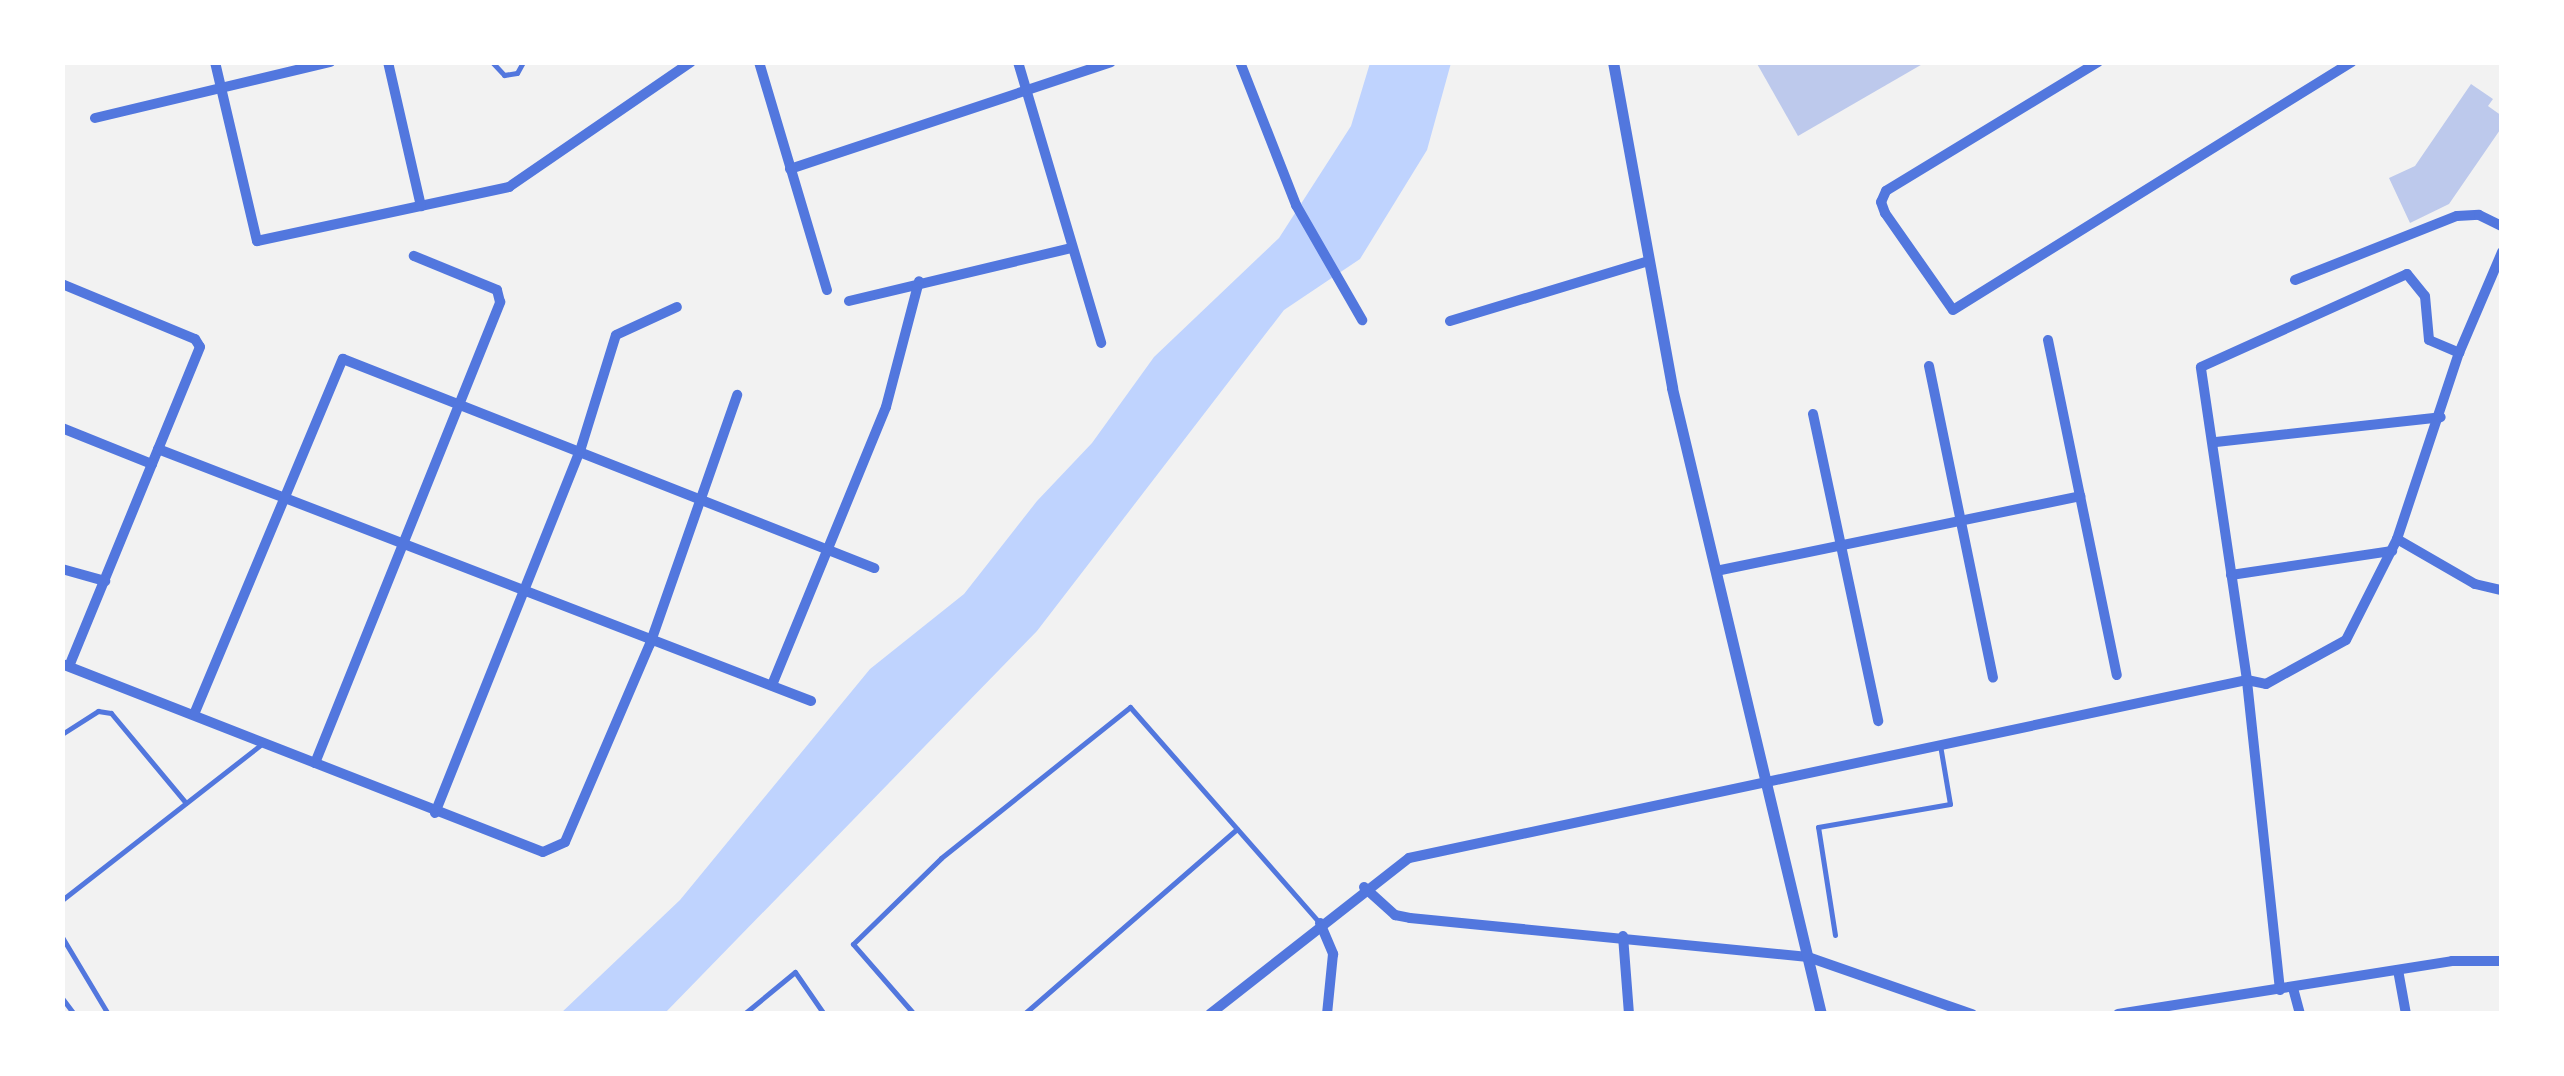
<!DOCTYPE html>
<style>
body{margin:0}
#map{position:relative;width:2564px;height:1076px;overflow:hidden;background:#f2f2f2;font-family:"Times New Roman",serif}
div>[style]{position:absolute}
.water>*{inset:0;background:#bfd3fe}
.building>*{inset:0;background:#bdc9ec}
.service>*{height:5px;margin:-2.5px;padding:0 2.5px;transform-origin:2.5px;border-radius:2.5px;background:#5277de}
.minor>*{height:10px;margin:-5px;padding:0 5px;transform-origin:5px;border-radius:5px;background:#5277de}
.tertiary>*{height:11px;margin:-5.5px;padding:0 5.5px;transform-origin:5.5px;border-radius:5.5px;background:#5277de}
span{translate:-50% -50%;white-space:nowrap;text-align:center;line-height:1.15;-webkit-text-stroke:8px #fff;paint-order:stroke}
.frame{position:absolute;inset:0;border:65px solid #fff;pointer-events:none}
</style>
<div id="map">
<div class="water">
<div style="clip-path:polygon(1370px 63px,1451px 63px,1427px 150px,1360px 259px,1284px 310px,1037px 631px,665px 1013px,560px 1014px,680px 900px,870px 669px,964px 594px,1037px 501px,1092px 443px,1154px 357px,1279px 238px,1351px 126px)"></div>
</div>
<div class="building">
<div style="clip-path:polygon(1756px 62px,1926px 62px,1798px 136px)"></div>
<div style="clip-path:polygon(2471px 84px,2493px 99px,2488px 106px,2502px 116px,2502px 127px,2449px 204px,2410px 223px,2389px 178px,2415px 166px)"></div>
</div>
<div class="service">
<div style="left:492px;top:62px;width:18px;rotate:47deg"></div>
<div style="left:504px;top:75px;width:13px;rotate:-9deg"></div>
<div style="left:517px;top:73px;width:13px;rotate:-61deg"></div>
<div style="left:62px;top:734px;width:43px;rotate:-32.6deg"></div>
<div style="left:98px;top:711px;width:13px;rotate:9deg"></div>
<div style="left:111px;top:713px;width:117px;rotate:50.2deg"></div>
<div style="left:62px;top:900px;width:254px;rotate:-38deg"></div>
<div style="left:1835px;top:935px;width:109px;rotate:-98.9deg"></div>
<div style="left:1818px;top:827px;width:134px;rotate:-9.9deg"></div>
<div style="left:1950px;top:804px;width:60px;rotate:-99.6deg"></div>
<div style="left:62px;top:937px;width:90px;rotate:59.1deg"></div>
<div style="left:62px;top:998px;width:20px;rotate:53deg"></div>
<div style="left:744px;top:1014px;width:66px;rotate:-39.5deg"></div>
<div style="left:795px;top:972px;width:51px;rotate:55.4deg"></div>
<div style="left:914px;top:1014px;width:93px;rotate:-131.1deg"></div>
<div style="left:853px;top:944px;width:123px;rotate:-44.3deg"></div>
<div style="left:941px;top:858px;width:242px;rotate:-38.6deg"></div>
<div style="left:1130px;top:707px;width:288px;rotate:48.7deg"></div>
<div style="left:1024px;top:1014px;width:282px;rotate:-41deg"></div>
</div>
<div class="minor">
<div style="left:215px;top:62px;width:184px;rotate:76.8deg"></div>
<div style="left:257px;top:241px;width:258px;rotate:-12.1deg"></div>
<div style="left:509px;top:187px;width:221px;rotate:-34.5deg"></div>
<div style="left:388px;top:62px;width:148px;rotate:77.1deg"></div>
<div style="left:759px;top:62px;width:238px;rotate:73.4deg"></div>
<div style="left:1018px;top:62px;width:293px;rotate:73.5deg"></div>
<div style="left:1240px;top:62px;width:154px;rotate:68.6deg"></div>
<div style="left:1296px;top:205px;width:133px;rotate:60.1deg"></div>
<div style="left:2098px;top:62px;width:248px;rotate:148.7deg"></div>
<div style="left:1886px;top:191px;width:12px;rotate:114deg"></div>
<div style="left:1881px;top:202px;width:12px;rotate:70deg"></div>
<div style="left:1885px;top:213px;width:118px;rotate:55deg"></div>
<div style="left:1953px;top:310px;width:470px;rotate:-31.9deg"></div>
<div style="left:95px;top:118px;width:242px;rotate:-13.4deg"></div>
<div style="left:790px;top:169px;width:338px;rotate:-18.4deg"></div>
<div style="left:2295px;top:280px;width:174px;rotate:-21.6deg"></div>
<div style="left:2457px;top:216px;width:22px;rotate:-3deg"></div>
<div style="left:2479px;top:215px;width:25px;rotate:26deg"></div>
<div style="left:62px;top:284px;width:144px;rotate:22.5deg"></div>
<div style="left:195px;top:339px;width:9px;rotate:58deg"></div>
<div style="left:200px;top:347px;width:345px;rotate:112.3deg"></div>
<div style="left:849px;top:301px;width:228px;rotate:-13.4deg"></div>
<div style="left:1450px;top:321px;width:204px;rotate:-16.8deg"></div>
<div style="left:2048px;top:340px;width:342px;rotate:78.4deg"></div>
<div style="left:1929px;top:366px;width:318px;rotate:78.4deg"></div>
<div style="left:1813px;top:414px;width:314px;rotate:78deg"></div>
<div style="left:62px;top:428px;width:97px;rotate:21.8deg"></div>
<div style="left:2216px;top:442px;width:226px;rotate:-6.3deg"></div>
<div style="left:158px;top:449px;width:700px;rotate:21.1deg"></div>
<div style="left:2397px;top:539px;width:90px;rotate:30deg"></div>
<div style="left:2475px;top:584px;width:28px;rotate:13deg"></div>
<div style="left:62px;top:569px;width:45px;rotate:15.6deg"></div>
<div style="left:1716px;top:571px;width:372px;rotate:-11.6deg"></div>
<div style="left:2231px;top:575px;width:163px;rotate:-8.5deg"></div>
<div style="left:62px;top:664px;width:516px;rotate:21.35deg"></div>
<div style="left:543px;top:852px;width:24px;rotate:-24deg"></div>
<div style="left:565px;top:842px;width:215px;rotate:-66.8deg"></div>
<div style="left:650px;top:644px;width:264px;rotate:-70.7deg"></div>
<div style="left:772px;top:685px;width:300px;rotate:-67.7deg"></div>
<div style="left:886px;top:407px;width:130px;rotate:-75.3deg"></div>
<div style="left:195px;top:712px;width:383px;rotate:-67.3deg"></div>
<div style="left:343px;top:359px;width:571px;rotate:21.48deg"></div>
<div style="left:315px;top:763px;width:497px;rotate:-68.1deg"></div>
<div style="left:500px;top:302px;width:12px;rotate:-104deg"></div>
<div style="left:497px;top:290px;width:90px;rotate:-157.7deg"></div>
<div style="left:435px;top:813px;width:390px;rotate:-68.2deg"></div>
<div style="left:580px;top:451px;width:121px;rotate:-72.8deg"></div>
<div style="left:616px;top:335px;width:67px;rotate:-24.7deg"></div>
<div style="left:1364px;top:887px;width:42px;rotate:42.1deg"></div>
<div style="left:1395px;top:915px;width:15px;rotate:11deg"></div>
<div style="left:1410px;top:918px;width:400px;rotate:5.6deg"></div>
<div style="left:1808px;top:957px;width:174px;rotate:19.2deg"></div>
<div style="left:1320px;top:923px;width:34px;rotate:67deg"></div>
<div style="left:1333px;top:954px;width:60px;rotate:95.7deg"></div>
<div style="left:1623px;top:936px;width:78px;rotate:85.6deg"></div>
<div style="left:2398px;top:970px;width:45px;rotate:79.7deg"></div>
<div style="left:2293px;top:988px;width:27px;rotate:75deg"></div>
<div style="left:2280px;top:990px;width:312px;rotate:-96.1deg"></div>
<div style="left:2247px;top:680px;width:316px;rotate:-98.4deg"></div>
<div style="left:2201px;top:367px;width:226px;rotate:-24.3deg"></div>
<div style="left:2407px;top:274px;width:28px;rotate:51deg"></div>
<div style="left:2425px;top:296px;width:44px;rotate:84.8deg"></div>
<div style="left:2429px;top:340px;width:33px;rotate:23deg"></div>
<div style="left:1210px;top:1014px;width:253px;rotate:-38.1deg"></div>
<div style="left:1409px;top:858px;width:857px;rotate:-11.99deg"></div>
<div style="left:2247px;top:680px;width:19px;rotate:12deg"></div>
<div style="left:2266px;top:684px;width:91px;rotate:-28.8deg"></div>
<div style="left:2346px;top:640px;width:113px;rotate:-63.2deg"></div>
<div style="left:2397px;top:539px;width:196px;rotate:-71.6deg"></div>
<div style="left:2459px;top:353px;width:110px;rotate:-66.9deg"></div>
<div style="left:2118px;top:1014px;width:338px;rotate:-9deg"></div>
<div style="left:2452px;top:961px;width:50px"></div>
</div>
<div class="tertiary">
<div style="left:1613px;top:62px;width:331px;rotate:79.7deg"></div>
<div style="left:1672px;top:388px;width:643px;rotate:76.61deg"></div>
</div>
<div class="frame"></div>
</div>
